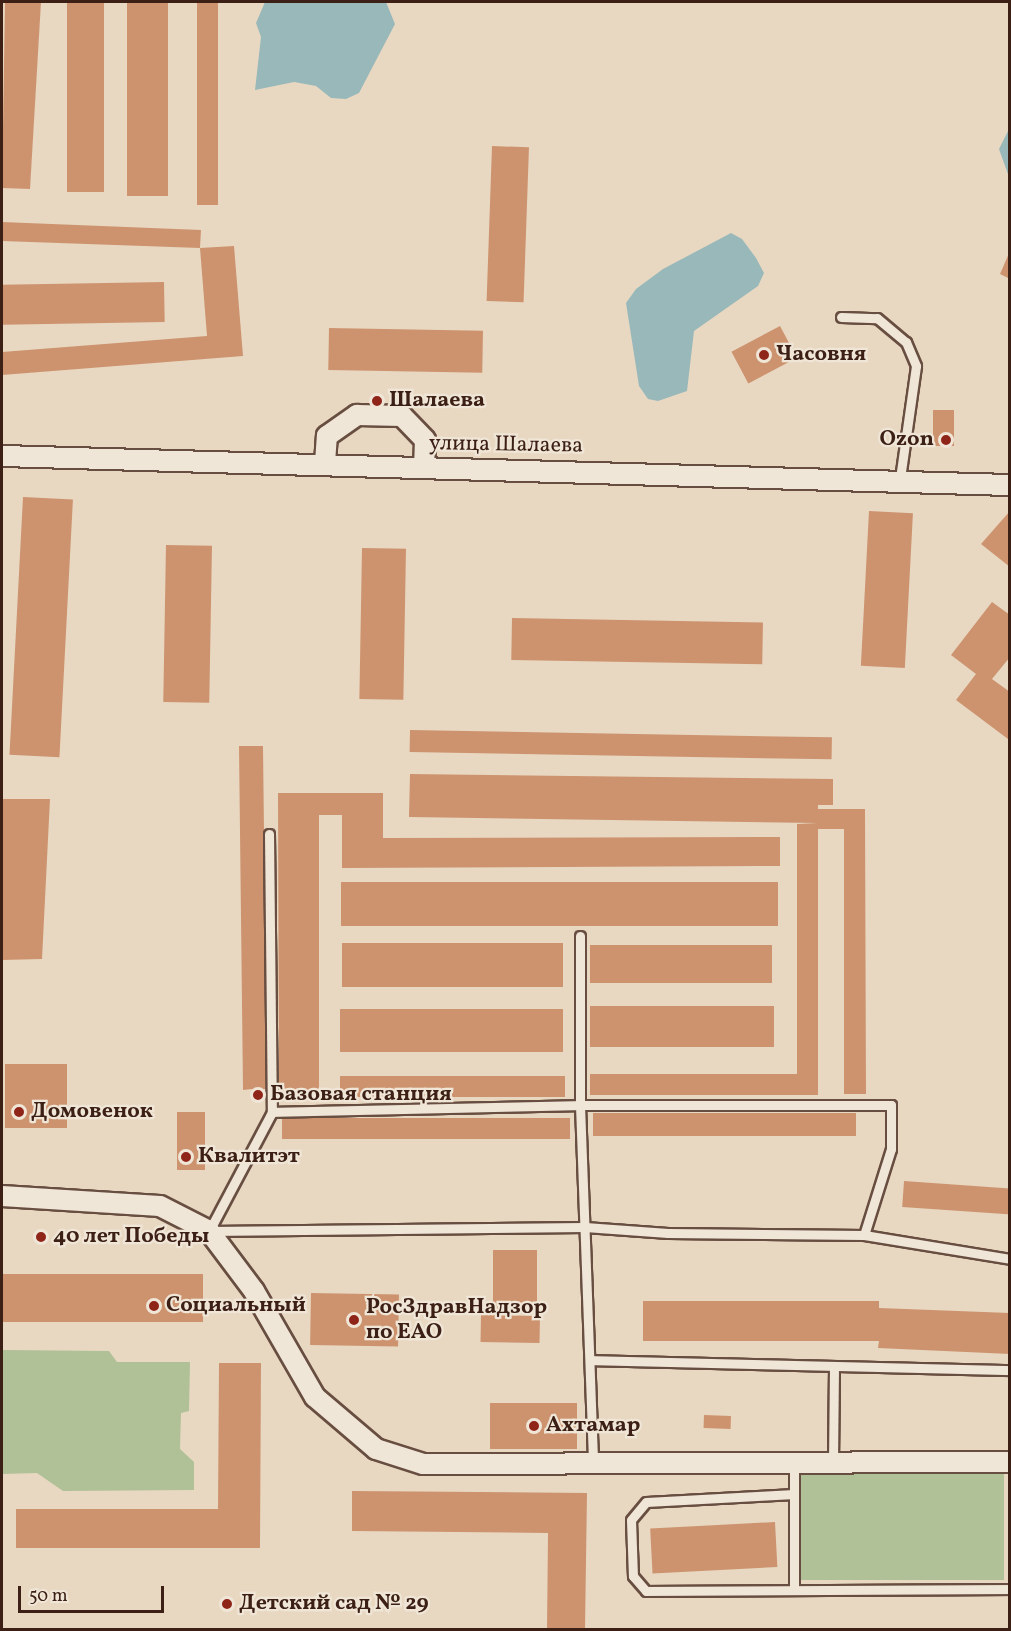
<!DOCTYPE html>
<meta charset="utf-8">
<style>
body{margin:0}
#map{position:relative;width:1011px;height:1631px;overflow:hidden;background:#e8d8c2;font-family:Vollkorn,serif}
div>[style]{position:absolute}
.green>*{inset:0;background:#b0c097;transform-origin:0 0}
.water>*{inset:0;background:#99b8ba}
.building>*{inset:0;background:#cd936f;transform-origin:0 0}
.roads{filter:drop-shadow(2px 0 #684e40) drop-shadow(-2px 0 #684e40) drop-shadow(0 2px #684e40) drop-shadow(0 -2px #684e40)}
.lane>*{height:9px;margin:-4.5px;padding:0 4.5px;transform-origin:4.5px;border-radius:4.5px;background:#f0e6d7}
.street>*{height:20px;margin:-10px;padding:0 10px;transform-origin:10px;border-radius:10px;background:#f0e6d7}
.dots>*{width:16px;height:16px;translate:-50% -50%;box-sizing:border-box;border:3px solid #f0e6d7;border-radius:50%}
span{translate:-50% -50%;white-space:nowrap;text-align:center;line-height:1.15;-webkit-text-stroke:4.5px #f0e6d7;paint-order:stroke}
.poi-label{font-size:22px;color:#3d2015;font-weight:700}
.left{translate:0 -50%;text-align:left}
.right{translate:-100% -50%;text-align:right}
.street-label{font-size:22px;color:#3d2015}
.frame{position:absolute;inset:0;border:3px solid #3d2015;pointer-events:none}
.scale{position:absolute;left:18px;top:1586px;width:146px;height:27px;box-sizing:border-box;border:3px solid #3d2015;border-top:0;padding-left:8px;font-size:18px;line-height:21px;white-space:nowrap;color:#3d2015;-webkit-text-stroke:4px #f0e6d7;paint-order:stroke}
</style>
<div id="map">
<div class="green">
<div style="clip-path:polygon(2px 1350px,109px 1351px,117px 1362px,190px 1362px,189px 1411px,181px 1413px,180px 1449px,194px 1462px,194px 1490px,63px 1491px,37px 1473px,2px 1474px)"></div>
<div style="left:1004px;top:1466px;width:114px;height:206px;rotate:90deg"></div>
</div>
<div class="water">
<div style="clip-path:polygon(265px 2px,386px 2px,395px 24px,359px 93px,346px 99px,331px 98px,316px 86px,294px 82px,255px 90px,261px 37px,256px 23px)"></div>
<div style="clip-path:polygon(1009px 129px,1010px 177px,1009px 177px,999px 149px)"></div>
<div style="clip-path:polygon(731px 233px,742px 239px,756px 258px,764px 273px,758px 286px,694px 331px,687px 391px,658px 401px,648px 399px,639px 386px,626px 303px,636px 289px,663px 269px)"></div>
</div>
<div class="building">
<div style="clip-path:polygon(5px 2px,41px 2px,30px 189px,2px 188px)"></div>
<div style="left:67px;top:2px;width:37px;height:190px"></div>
<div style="left:127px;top:2px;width:41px;height:194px"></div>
<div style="left:197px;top:2px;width:21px;height:203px"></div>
<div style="left:492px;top:146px;width:37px;height:155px;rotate:2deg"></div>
<div style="clip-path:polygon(2px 222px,201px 230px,200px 248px,234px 246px,243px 356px,2px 375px,2px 352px,207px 336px,200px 248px,2px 241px)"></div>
<div style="clip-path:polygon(1010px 251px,1010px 279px,1000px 274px)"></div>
<div style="left:164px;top:282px;width:40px;height:162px;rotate:89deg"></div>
<div style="left:780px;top:326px;width:36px;height:55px;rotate:62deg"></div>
<div style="left:329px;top:328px;width:154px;height:42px;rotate:1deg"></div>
<div style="left:933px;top:410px;width:21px;height:36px"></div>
<div style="left:23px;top:497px;width:50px;height:258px;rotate:3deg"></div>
<div style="left:869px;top:511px;width:44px;height:155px;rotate:3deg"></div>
<div style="clip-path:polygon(1010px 511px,1010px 567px,981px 544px)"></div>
<div style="left:166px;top:545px;width:46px;height:157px;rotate:1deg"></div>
<div style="left:362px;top:548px;width:44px;height:151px;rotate:1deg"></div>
<div style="clip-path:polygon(992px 602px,1010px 615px,1010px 657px,992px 679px,1010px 692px,1008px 739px,956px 700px,976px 674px,951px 655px)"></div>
<div style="left:512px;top:618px;width:251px;height:42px;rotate:1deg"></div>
<div style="left:410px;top:730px;width:422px;height:22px;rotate:1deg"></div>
<div style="clip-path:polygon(239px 746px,263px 746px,267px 1089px,264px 1089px,264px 1099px,253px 1100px,252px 1089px,243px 1090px)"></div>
<div style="clip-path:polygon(410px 774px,833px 779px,833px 805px,818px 805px,818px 809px,865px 809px,866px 1094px,844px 1094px,844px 829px,818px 829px,818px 1095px,590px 1095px,590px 1074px,797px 1074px,797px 824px,818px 823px,409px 817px)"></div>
<div style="clip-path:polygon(278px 793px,383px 793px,383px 838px,780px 837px,780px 866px,342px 868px,342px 815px,319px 815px,319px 1097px,279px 1097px)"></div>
<div style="clip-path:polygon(2px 799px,50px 799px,42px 959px,2px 960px)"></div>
<div style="left:778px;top:882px;width:44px;height:437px;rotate:90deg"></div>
<div style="left:563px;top:943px;width:44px;height:221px;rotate:90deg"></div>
<div style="left:772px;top:945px;width:38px;height:182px;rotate:90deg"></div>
<div style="left:774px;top:1006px;width:41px;height:184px;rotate:90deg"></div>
<div style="left:563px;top:1009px;width:43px;height:223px;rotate:90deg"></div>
<div style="left:5px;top:1064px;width:62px;height:64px"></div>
<div style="left:565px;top:1076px;width:21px;height:225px;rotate:90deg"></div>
<div style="left:177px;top:1112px;width:28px;height:58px"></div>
<div style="left:856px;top:1113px;width:23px;height:263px;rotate:90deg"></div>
<div style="left:570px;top:1118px;width:21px;height:288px;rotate:90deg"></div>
<div style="left:904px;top:1181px;width:106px;height:26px;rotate:4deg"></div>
<div style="left:537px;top:1250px;width:61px;height:44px;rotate:90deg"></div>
<div style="left:2px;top:1274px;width:201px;height:48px"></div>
<div style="left:311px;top:1293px;width:88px;height:52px;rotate:1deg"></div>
<div style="clip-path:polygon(643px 1301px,879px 1301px,879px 1308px,1010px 1313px,1010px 1354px,878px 1348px,879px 1341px,643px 1341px)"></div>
<div style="left:481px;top:1315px;width:59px;height:27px;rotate:1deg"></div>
<div style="clip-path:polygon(219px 1363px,261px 1363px,260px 1548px,16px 1548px,16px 1509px,218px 1509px)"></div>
<div style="left:490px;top:1403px;width:87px;height:46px"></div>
<div style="left:704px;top:1415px;width:27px;height:13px;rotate:2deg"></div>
<div style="clip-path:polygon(352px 1491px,587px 1493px,585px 1630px,547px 1630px,548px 1533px,352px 1531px)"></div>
<div style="left:775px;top:1522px;width:45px;height:125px;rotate:87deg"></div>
</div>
<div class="roads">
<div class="lane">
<div style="left:841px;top:317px;width:36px;rotate:2deg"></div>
<div style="left:877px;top:318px;width:38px;rotate:40deg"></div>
<div style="left:906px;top:342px;width:26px;rotate:67deg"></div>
<div style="left:916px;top:366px;width:114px;rotate:98.1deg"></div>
<div style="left:269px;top:834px;width:278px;rotate:89.4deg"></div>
<div style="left:272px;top:1112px;width:135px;rotate:117.9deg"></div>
<div style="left:209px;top:1231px;width:376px;rotate:-0.6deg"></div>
<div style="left:585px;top:1227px;width:83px;rotate:4.1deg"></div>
<div style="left:668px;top:1233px;width:196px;rotate:0.6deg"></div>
<div style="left:864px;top:1235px;width:90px;rotate:-72.6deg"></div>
<div style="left:891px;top:1149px;width:44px;rotate:-90deg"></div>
<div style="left:891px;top:1105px;width:311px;rotate:180deg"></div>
<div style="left:580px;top:1105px;width:169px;rotate:-90deg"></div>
<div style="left:272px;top:1112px;width:308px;rotate:-1.3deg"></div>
<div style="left:580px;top:1105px;width:360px;rotate:87.9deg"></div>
<div style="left:864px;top:1235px;width:148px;rotate:9.3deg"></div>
<div style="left:590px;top:1360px;width:420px;rotate:1.4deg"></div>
<div style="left:833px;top:1463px;width:97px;rotate:-89.4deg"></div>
<div style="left:794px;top:1494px;width:148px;rotate:176.9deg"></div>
<div style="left:646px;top:1502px;width:23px;rotate:130deg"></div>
<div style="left:631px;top:1520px;width:56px;rotate:88deg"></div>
<div style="left:633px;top:1576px;width:20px;rotate:49deg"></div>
<div style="left:646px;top:1591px;width:364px;rotate:-0.3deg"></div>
<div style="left:794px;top:1588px;width:125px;rotate:-90deg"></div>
</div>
<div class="street">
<div style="left:2px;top:456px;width:1008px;rotate:1.65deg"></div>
<div style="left:325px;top:463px;width:27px;rotate:-86deg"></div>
<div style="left:327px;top:436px;width:37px;rotate:-35deg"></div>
<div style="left:357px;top:415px;width:45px;rotate:1.3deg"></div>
<div style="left:402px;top:416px;width:33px;rotate:46deg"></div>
<div style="left:425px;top:440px;width:28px;rotate:92deg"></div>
<div style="left:2px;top:1196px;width:158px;rotate:3.6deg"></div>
<div style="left:160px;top:1206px;width:55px;rotate:27deg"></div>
<div style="left:209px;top:1231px;width:75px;rotate:53.1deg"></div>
<div style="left:254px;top:1291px;width:122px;rotate:60.1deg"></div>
<div style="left:315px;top:1397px;width:80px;rotate:40.4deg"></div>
<div style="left:376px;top:1449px;width:49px;rotate:17.7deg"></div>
<div style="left:423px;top:1464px;width:587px;rotate:-0.2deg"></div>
</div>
</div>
<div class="dots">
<div style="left:764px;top:355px;background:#8f2418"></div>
<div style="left:377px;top:401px;background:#8f2418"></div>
<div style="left:946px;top:440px;background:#8f2418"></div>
<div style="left:258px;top:1095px;background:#8f2418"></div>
<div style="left:19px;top:1112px;background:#8f2418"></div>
<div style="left:186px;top:1157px;background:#8f2418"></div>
<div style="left:41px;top:1237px;background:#8f2418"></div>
<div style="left:154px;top:1306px;background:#8f2418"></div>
<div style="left:354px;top:1320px;background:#8f2418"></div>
<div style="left:534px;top:1426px;background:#8f2418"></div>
<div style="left:227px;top:1604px;background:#8f2418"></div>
</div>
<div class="poi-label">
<span class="left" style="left:776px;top:355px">Часовня</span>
<span class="left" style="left:389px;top:401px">Шалаева</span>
<span class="right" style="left:934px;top:440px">Ozon</span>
<span class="left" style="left:270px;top:1095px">Базовая станция</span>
<span class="left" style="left:31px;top:1112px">Домовенок</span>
<span class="left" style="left:198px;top:1157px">Квалитэт</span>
<span class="left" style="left:53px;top:1237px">40 лет Победы</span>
<span class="left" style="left:166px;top:1306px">Социальный</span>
<span class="left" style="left:366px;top:1320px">РосЗдравНадзор<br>по ЕАО</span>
<span class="left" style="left:546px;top:1426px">Ахтамар</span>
<span class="left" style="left:239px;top:1604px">Детский сад № 29</span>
</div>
<div class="street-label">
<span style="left:506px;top:445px;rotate:1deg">улица Шалаева</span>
</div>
<div class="frame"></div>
<div class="scale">50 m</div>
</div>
